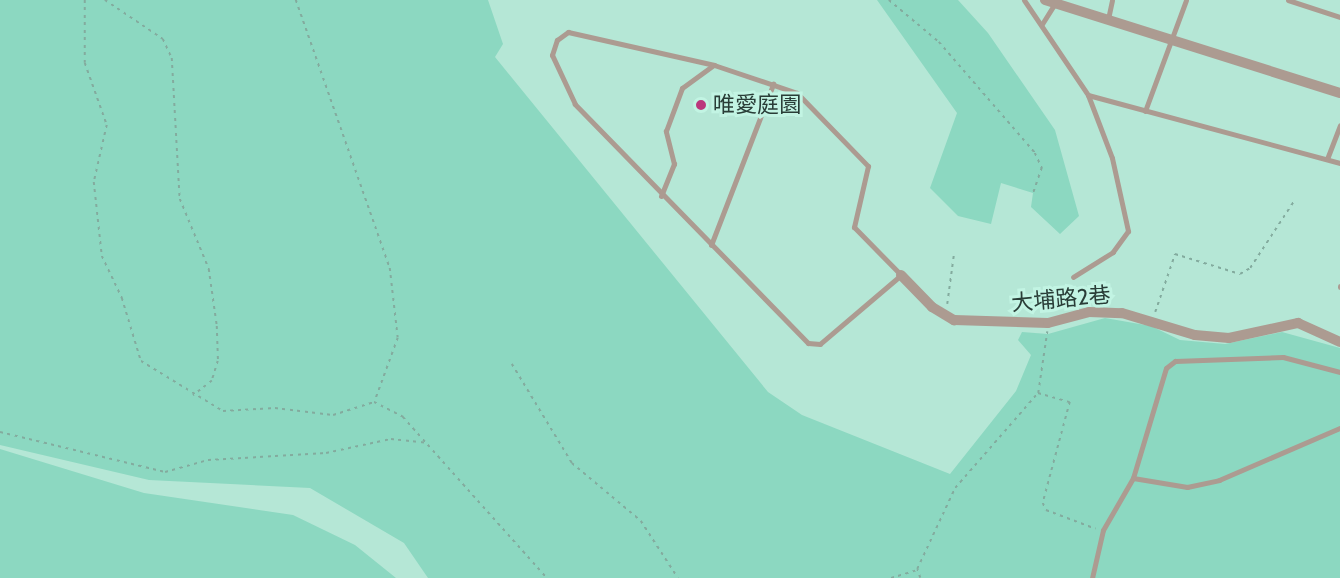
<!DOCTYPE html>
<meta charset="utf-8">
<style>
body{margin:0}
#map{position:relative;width:1340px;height:578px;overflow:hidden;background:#b5e7d6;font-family:Cabin,"Noto Sans TC",sans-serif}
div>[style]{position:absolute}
.green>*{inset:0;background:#8cd8c1}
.path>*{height:1.5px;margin-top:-0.75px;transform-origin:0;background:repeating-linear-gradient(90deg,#83ab9e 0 3px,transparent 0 7.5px)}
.service>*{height:5px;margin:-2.5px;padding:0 2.5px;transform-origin:2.5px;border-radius:2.5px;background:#ac9b91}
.minor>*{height:10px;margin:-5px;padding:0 5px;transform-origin:5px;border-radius:5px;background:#ac9b91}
.dots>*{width:16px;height:16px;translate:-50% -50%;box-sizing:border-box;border:3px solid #c2f4e3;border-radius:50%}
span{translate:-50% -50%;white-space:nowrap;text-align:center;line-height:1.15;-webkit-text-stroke:6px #c2f4e3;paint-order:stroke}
.poi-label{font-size:22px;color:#293d37}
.left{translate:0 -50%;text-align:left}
.street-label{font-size:22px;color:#293d37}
</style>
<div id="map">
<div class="green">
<div style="clip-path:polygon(0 0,488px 0,503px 44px,495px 57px,768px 392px,802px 415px,950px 474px,1016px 391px,1031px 355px,1018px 340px,1022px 332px,1048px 334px,1105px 318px,1151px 326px,1180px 340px,1225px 344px,1282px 332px,1340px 348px,1340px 578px,428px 578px,404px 543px,310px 488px,149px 480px,0 445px)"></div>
<div style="clip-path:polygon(877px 0,958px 0,988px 33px,1055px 130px,1079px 216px,1060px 234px,1031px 207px,1033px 193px,1001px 183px,991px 224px,958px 216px,930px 188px,957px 113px)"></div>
<div style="clip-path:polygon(0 449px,144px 493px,293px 515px,355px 545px,396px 578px,0 578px)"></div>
</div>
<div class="path">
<div style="left:85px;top:0;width:63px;rotate:90deg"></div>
<div style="left:85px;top:63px;width:66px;rotate:70.5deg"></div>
<div style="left:107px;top:125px;width:58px;rotate:102.8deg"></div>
<div style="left:94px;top:182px;width:74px;rotate:83.8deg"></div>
<div style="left:102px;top:256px;width:47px;rotate:64.5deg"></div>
<div style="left:122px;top:298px;width:66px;rotate:73.2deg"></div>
<div style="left:141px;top:361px;width:96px;rotate:31.4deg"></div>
<div style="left:223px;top:411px;width:52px;rotate:-3.3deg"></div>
<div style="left:275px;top:408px;width:58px;rotate:6.9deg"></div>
<div style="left:333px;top:415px;width:43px;rotate:-17.6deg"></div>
<div style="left:374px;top:402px;width:33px;rotate:27deg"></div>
<div style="left:403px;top:417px;width:216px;rotate:48.2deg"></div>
<div style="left:105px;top:0;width:70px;rotate:33.9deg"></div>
<div style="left:163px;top:39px;width:21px;rotate:65deg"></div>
<div style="left:172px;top:58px;width:141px;rotate:86.8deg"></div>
<div style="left:180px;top:199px;width:76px;rotate:67.5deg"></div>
<div style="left:209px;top:269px;width:58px;rotate:82deg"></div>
<div style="left:217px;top:326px;width:35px;rotate:88deg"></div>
<div style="left:218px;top:361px;width:21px;rotate:107deg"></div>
<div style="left:212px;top:381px;width:24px;rotate:142deg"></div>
<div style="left:296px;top:0;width:284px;rotate:70.7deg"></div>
<div style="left:390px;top:268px;width:70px;rotate:83.5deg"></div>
<div style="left:398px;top:338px;width:67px;rotate:110.1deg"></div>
<div style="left:889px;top:0;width:65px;rotate:40deg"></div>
<div style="left:939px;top:42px;width:147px;rotate:49.1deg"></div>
<div style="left:1035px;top:153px;width:17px;rotate:65deg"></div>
<div style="left:1042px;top:168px;width:28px;rotate:109deg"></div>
<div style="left:947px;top:304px;width:52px;rotate:-82.3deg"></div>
<div style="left:1155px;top:312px;width:61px;rotate:-71deg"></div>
<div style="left:1175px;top:254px;width:68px;rotate:17.1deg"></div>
<div style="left:1240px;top:274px;width:12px;rotate:-31deg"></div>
<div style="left:1250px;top:268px;width:80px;rotate:-56.7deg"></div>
<div style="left:512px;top:364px;width:116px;rotate:58.8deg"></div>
<div style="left:572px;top:463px;width:90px;rotate:40deg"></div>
<div style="left:641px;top:521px;width:68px;rotate:57deg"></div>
<div style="left:1038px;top:393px;width:33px;rotate:16deg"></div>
<div style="left:1070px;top:402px;width:105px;rotate:105deg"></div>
<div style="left:1043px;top:503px;width:8px;rotate:67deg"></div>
<div style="left:1046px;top:510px;width:53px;rotate:20.8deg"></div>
<div style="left:0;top:432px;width:170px;rotate:13.6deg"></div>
<div style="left:165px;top:472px;width:45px;rotate:-15.6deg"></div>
<div style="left:208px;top:460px;width:118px;rotate:-3.4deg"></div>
<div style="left:326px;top:453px;width:66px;rotate:-12.2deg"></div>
<div style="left:391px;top:439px;width:36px;rotate:6deg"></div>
<div style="left:891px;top:578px;width:27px;rotate:-17deg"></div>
<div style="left:920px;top:578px;width:9px;rotate:-108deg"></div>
<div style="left:917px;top:569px;width:89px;rotate:-64.9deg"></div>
<div style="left:955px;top:488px;width:126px;rotate:-48.9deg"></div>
<div style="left:1038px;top:393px;width:62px;rotate:-81.6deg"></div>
</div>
<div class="service">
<div style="left:1024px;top:0;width:115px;rotate:56deg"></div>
<div style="left:1088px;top:95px;width:67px;rotate:69.1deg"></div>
<div style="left:1112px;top:158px;width:75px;rotate:77.6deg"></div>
<div style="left:1128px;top:231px;width:26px;rotate:126deg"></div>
<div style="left:1113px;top:252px;width:47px;rotate:148deg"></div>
<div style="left:1288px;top:0;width:55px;rotate:18.1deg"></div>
<div style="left:1108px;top:19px;width:19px;rotate:-78deg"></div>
<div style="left:1042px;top:24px;width:22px;rotate:-58deg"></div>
<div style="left:568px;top:32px;width:150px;rotate:12.7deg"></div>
<div style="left:714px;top:65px;width:88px;rotate:18.6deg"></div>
<div style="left:797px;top:93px;width:102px;rotate:45.8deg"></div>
<div style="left:868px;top:166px;width:63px;rotate:102.9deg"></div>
<div style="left:854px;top:227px;width:67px;rotate:45.6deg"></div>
<div style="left:901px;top:275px;width:106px;rotate:139.6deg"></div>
<div style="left:820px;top:344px;width:12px;rotate:-175deg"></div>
<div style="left:808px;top:343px;width:334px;rotate:-134.3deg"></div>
<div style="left:575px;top:104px;width:54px;rotate:-115.1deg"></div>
<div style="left:552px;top:55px;width:16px;rotate:-72deg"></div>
<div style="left:557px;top:40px;width:14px;rotate:-36deg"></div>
<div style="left:1088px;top:95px;width:261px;rotate:15.1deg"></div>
<div style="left:1145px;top:111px;width:118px;rotate:-69.7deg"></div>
<div style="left:1327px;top:159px;width:36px;rotate:-69deg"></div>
<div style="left:661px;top:196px;width:35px;rotate:-68deg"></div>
<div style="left:674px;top:164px;width:34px;rotate:-104deg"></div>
<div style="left:666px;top:131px;width:46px;rotate:-69.6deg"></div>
<div style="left:682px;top:88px;width:39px;rotate:-36deg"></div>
<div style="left:711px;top:245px;width:173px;rotate:-68.9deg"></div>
<div style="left:1340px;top:286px;width:1px;rotate:90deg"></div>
<div style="left:1340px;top:372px;width:59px;rotate:-165.3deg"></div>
<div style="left:1283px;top:357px;width:108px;rotate:177.9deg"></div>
<div style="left:1175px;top:361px;width:11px;rotate:142deg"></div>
<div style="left:1166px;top:368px;width:115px;rotate:106.7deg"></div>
<div style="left:1133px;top:478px;width:55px;rotate:9.5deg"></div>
<div style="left:1187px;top:487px;width:33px;rotate:-12deg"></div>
<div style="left:1219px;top:480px;width:132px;rotate:-23.3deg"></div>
<div style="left:1092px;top:578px;width:49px;rotate:-77.1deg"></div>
<div style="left:1103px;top:530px;width:60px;rotate:-60deg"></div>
</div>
<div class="minor">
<div style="left:1045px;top:0;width:309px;rotate:17.5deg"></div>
<div style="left:901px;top:275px;width:45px;rotate:45.9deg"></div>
<div style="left:932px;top:307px;width:26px;rotate:31deg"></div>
<div style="left:954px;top:320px;width:94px;rotate:1.8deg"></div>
<div style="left:1048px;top:323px;width:42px;rotate:-15deg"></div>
<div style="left:1089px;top:312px;width:33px;rotate:2deg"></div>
<div style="left:1122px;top:313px;width:76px;rotate:16.8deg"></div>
<div style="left:1195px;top:335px;width:34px;rotate:5deg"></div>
<div style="left:1229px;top:338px;width:71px;rotate:-12.3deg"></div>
<div style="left:1298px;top:323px;width:46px;rotate:24.3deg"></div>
</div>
<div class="dots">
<div style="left:701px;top:105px;background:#bb377c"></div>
</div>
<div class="poi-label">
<span class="left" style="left:713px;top:105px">唯愛庭園</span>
</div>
<div class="street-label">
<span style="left:1061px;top:299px;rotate:-5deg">大埔路2巷</span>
</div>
</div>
